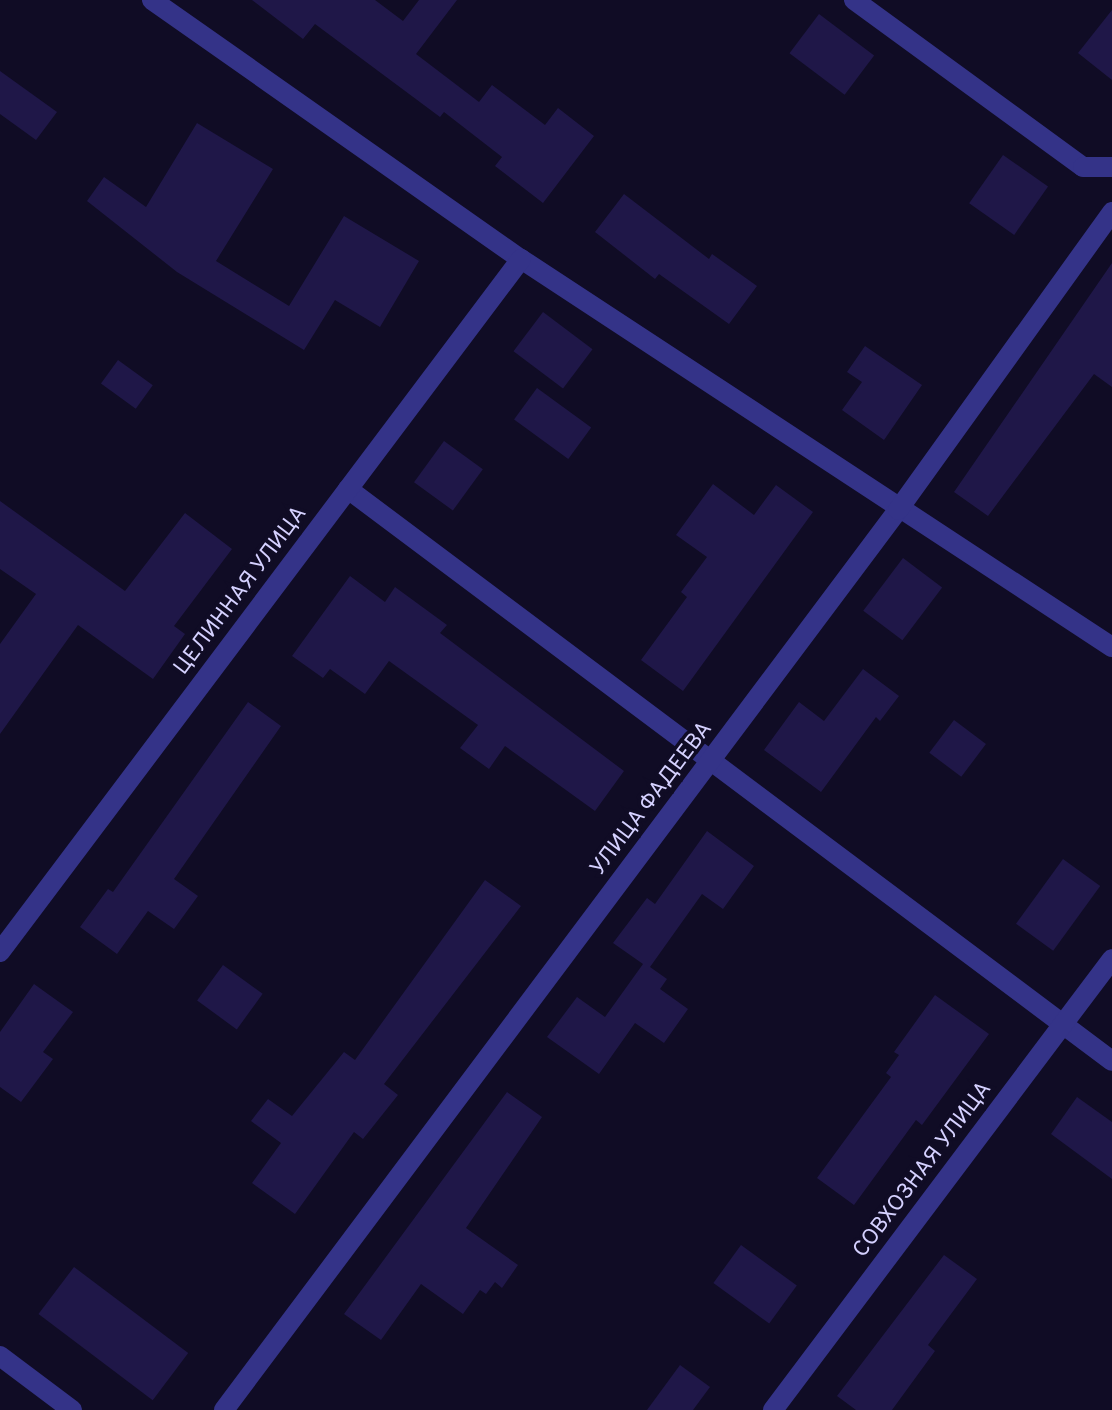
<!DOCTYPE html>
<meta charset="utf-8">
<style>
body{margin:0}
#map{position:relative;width:1112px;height:1410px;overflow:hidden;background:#100c25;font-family:Overpass,sans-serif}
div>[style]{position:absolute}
.building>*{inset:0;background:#1f1748;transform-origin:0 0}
.minor>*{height:20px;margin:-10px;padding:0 10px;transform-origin:10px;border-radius:10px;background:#343388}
span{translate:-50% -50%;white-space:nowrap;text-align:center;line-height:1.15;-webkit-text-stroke:7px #100c25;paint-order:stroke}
.street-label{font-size:22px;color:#d5d1ff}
</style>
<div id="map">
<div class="building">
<div style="clip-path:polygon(252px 0,375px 0,403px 21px,419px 0,457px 0,416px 54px,479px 102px,492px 85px,545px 125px,558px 108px,594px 136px,543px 203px,495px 166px,502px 157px,444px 112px,440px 117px,315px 24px,303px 39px)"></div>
<div style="clip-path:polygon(1112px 10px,1112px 80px,1078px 53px)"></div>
<div style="left:819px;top:14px;width:69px;height:49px;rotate:37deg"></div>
<div style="clip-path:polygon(0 71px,57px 112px,36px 140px,0 114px)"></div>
<div style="clip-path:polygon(197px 123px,273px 169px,216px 261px,289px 306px,344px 216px,419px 261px,380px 327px,335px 300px,304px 350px,177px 272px,87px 201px,104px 177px,146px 207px)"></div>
<div style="left:1003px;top:155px;width:55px;height:59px;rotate:35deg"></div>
<div style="clip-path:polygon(624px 194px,709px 259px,712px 254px,757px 286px,729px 324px,659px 274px,655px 279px,595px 232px)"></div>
<div style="clip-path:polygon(1112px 263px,1112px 387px,1094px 374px,988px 516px,954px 492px)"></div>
<div style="left:543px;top:312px;width:62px;height:49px;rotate:37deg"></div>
<div style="clip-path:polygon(865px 346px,922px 385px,884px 440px,842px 410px,862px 382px,847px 372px)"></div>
<div style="left:118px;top:360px;width:43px;height:29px;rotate:36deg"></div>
<div style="left:537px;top:388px;width:67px;height:39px;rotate:36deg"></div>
<div style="left:444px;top:441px;width:48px;height:51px;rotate:36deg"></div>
<div style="clip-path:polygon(713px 484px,754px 515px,776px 485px,813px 512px,683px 691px,641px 660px,687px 597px,681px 592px,707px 557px,676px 535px)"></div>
<div style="clip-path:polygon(0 501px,125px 591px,185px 513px,232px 549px,174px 626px,185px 634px,153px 679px,78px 625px,0 734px,0 644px,36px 594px,0 569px)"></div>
<div style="left:903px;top:558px;width:49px;height:66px;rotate:37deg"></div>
<div style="clip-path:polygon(350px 576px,385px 602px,395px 587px,447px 625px,440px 633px,624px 771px,595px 811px,505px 746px,489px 769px,460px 748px,478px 725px,389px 661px,365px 694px,330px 669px,323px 678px,292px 656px)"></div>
<div style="clip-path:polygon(863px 669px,899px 696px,880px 721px,876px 717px,821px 792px,764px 750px,799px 702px,824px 721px)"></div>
<div style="clip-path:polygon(248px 702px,281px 726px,174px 879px,198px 896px,174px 929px,148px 911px,117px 954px,80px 927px,108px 889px,113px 892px)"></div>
<div style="left:954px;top:720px;width:40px;height:41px;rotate:37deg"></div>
<div style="clip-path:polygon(707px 831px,754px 866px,723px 909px,702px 894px,650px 967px,667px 979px,660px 989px,688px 1009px,664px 1043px,635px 1023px,599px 1074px,547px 1037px,577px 997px,605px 1017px,643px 964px,613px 943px,647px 898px,655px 904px)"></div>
<div style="left:1063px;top:859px;width:46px;height:80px;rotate:36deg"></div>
<div style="clip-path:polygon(485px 880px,521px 906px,384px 1084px,398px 1095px,363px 1139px,354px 1132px,295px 1214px,252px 1183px,281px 1143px,251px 1121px,268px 1099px,292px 1116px,344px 1052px,355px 1060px)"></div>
<div style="left:223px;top:965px;width:49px;height:44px;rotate:36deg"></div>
<div style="clip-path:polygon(34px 984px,73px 1012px,43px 1052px,53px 1059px,21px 1102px,0 1087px,0 1032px)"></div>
<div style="clip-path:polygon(935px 995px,989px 1034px,922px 1125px,916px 1120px,854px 1205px,817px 1178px,891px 1077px,886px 1073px,899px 1055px,894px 1052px)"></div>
<div style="clip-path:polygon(507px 1092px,542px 1117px,466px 1228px,518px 1265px,502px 1288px,495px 1282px,486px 1294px,480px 1290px,463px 1314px,421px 1284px,381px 1340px,344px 1314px)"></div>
<div style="clip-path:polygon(1077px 1097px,1112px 1122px,1112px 1179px,1051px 1134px)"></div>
<div style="left:741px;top:1245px;width:69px;height:47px;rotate:36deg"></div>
<div style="clip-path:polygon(944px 1255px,977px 1279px,928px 1345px,935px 1351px,892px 1410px,856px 1410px,837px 1396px)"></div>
<div style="left:74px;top:1267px;width:143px;height:59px;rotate:37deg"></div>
<div style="clip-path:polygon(680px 1365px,710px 1387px,693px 1410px,647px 1410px)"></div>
</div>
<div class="minor">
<div style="left:152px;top:0;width:451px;rotate:35.1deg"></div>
<div style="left:521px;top:259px;width:707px;rotate:33.29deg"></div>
<div style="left:854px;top:0;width:283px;rotate:36.1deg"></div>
<div style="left:1083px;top:167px;width:29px"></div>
<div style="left:348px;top:489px;width:954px;rotate:36.82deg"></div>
<div style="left:0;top:952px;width:867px;rotate:-53.06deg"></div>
<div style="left:0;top:1356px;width:90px;rotate:36.9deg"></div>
<div style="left:224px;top:1410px;width:1124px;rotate:-53.17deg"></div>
<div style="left:898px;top:510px;width:367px;rotate:-54.3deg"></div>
<div style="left:773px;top:1410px;width:564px;rotate:-53.07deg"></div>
</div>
<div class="street-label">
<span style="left:241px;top:591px;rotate:-53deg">ЦЕЛИННАЯ УЛИЦА</span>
<span style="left:652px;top:799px;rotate:-53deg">УЛИЦА ФАДЕЕВА</span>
<span style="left:923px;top:1170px;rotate:-53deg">СОВХОЗНАЯ УЛИЦА</span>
</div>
</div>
